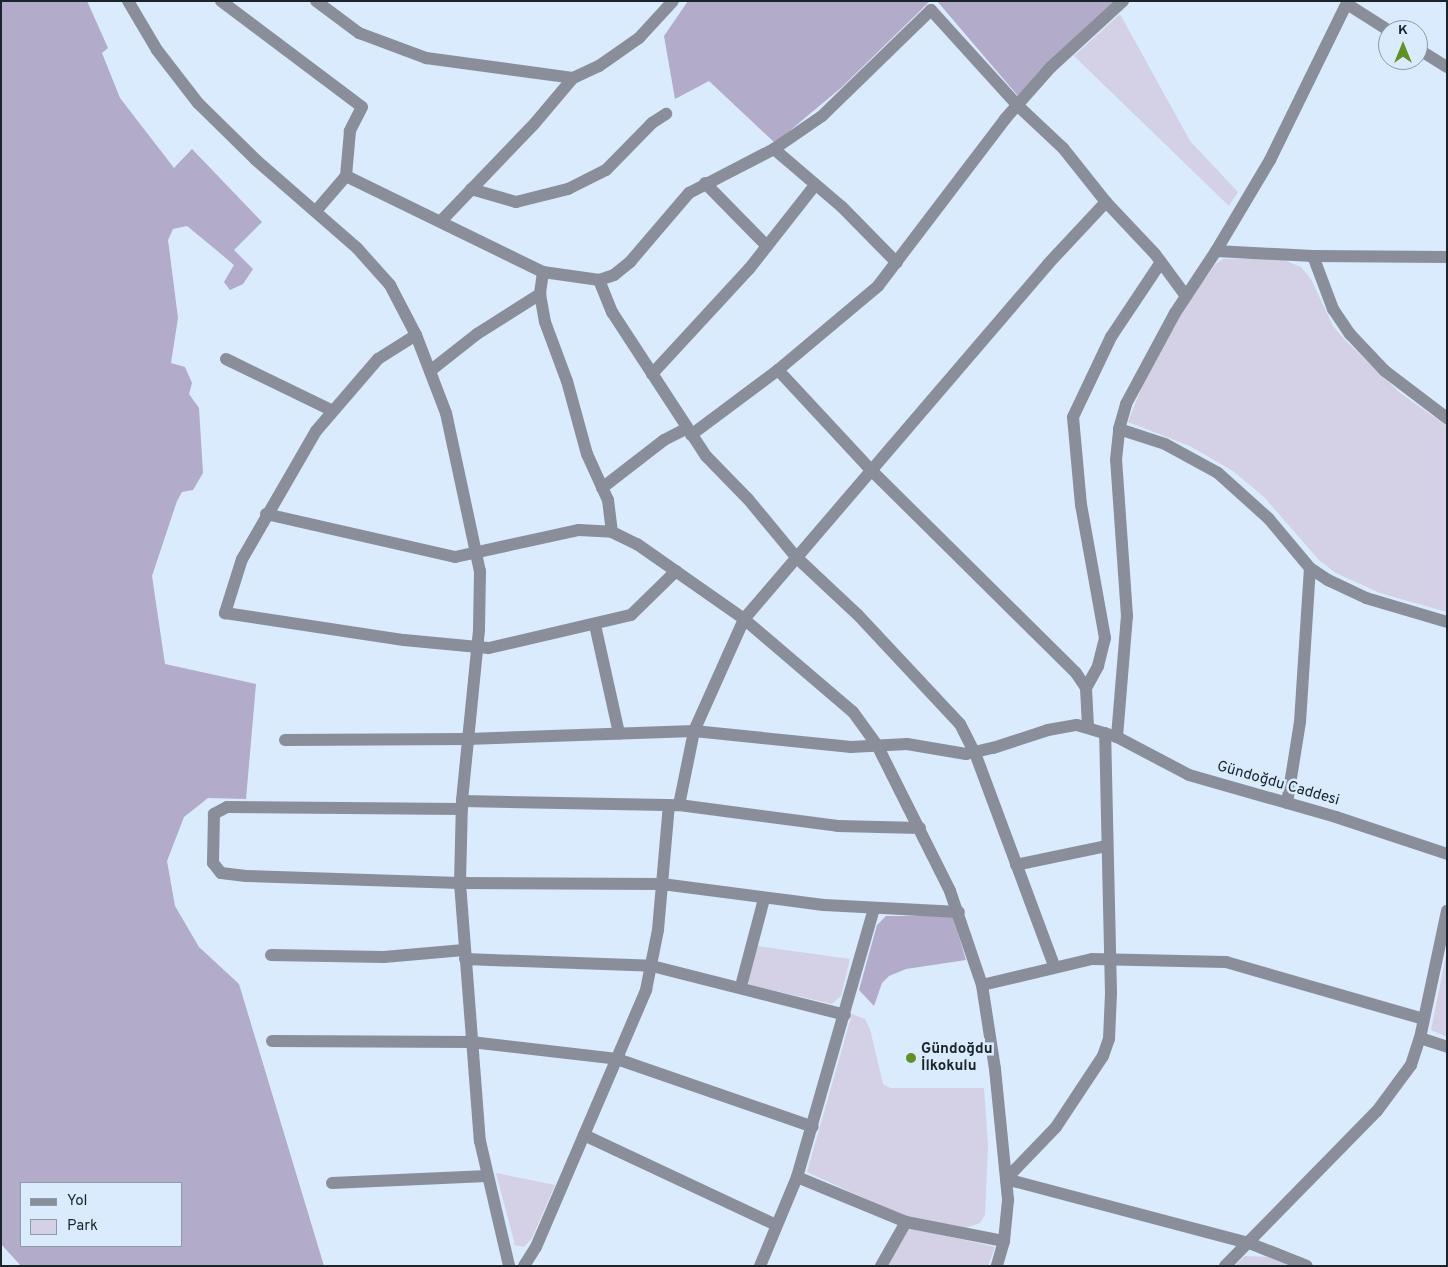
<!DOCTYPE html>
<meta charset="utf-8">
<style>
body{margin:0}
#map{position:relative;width:1448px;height:1267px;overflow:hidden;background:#d9ebfd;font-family:Overpass,sans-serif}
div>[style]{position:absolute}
.green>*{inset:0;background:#d4d0e5}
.forest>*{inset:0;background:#b2abca}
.minor>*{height:12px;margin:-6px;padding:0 6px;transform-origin:6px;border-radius:6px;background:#8a8e9b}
.dots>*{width:14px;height:14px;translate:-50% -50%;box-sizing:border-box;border:2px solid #d9ebfd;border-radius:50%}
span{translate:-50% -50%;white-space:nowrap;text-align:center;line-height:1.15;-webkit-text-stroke:5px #d9ebfd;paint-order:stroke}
.street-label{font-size:15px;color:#1b232b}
.poi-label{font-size:15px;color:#1b232b;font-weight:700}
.left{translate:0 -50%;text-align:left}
.frame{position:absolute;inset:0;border:2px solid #1b232b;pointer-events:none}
.legend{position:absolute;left:20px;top:1182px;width:162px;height:65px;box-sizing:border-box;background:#d9ebfd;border:1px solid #8d9ba9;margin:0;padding:6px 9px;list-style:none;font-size:15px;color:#1b232b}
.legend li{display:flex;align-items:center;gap:10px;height:25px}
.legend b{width:25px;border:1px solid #8d9ba9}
.north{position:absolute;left:1378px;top:20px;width:50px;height:50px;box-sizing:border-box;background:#d9ebfd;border:1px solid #8d9ba9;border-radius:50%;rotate:0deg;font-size:14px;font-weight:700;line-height:20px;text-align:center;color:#1b232b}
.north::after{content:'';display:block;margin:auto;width:18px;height:22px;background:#609026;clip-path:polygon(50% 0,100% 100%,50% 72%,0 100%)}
</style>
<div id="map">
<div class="green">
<div style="clip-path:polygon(1120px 14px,1190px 141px,1238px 192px,1229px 206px,1074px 56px)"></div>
<div style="clip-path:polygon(1279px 258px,1301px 267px,1311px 279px,1333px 326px,1344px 339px,1400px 393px,1447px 426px,1447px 612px,1380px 593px,1336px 573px,1319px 560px,1264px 497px,1233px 471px,1190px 446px,1128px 422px,1145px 379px,1185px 305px,1216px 264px,1223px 259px)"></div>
<div style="clip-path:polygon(756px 946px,850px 959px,841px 996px,832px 1004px,751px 985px,747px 982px)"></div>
<div style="clip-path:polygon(1447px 951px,1447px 1037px,1431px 1030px)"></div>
<div style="clip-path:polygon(852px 1014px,865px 1019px,870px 1029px,883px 1084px,890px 1088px,984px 1088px,988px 1145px,985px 1215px,980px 1223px,965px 1228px,901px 1215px,807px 1172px)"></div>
<div style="clip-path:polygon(496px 1173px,555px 1185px,532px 1238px,524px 1247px,515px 1245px)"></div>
<div style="clip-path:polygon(909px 1229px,933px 1233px,995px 1247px,988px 1266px,887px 1266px)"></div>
<div style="clip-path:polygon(1245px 1256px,1268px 1257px,1290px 1266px,1234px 1266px)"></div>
</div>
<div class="forest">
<div style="clip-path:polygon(evenodd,1px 1px,87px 1px,108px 48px,102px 53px,120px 98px,174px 168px,192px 149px,262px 222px,234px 250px,253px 269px,243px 284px,230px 290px,224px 282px,234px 265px,209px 244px,187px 226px,173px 229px,168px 240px,178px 318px,171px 363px,185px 367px,192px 383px,189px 394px,199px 408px,203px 473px,193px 490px,182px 492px,177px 501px,152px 576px,165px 664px,256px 684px,246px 799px,208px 798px,184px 817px,167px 861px,175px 906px,199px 947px,239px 984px,324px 1266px,21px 1266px,1px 1244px,1px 1px,21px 1183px,181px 1183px,181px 1246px,21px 1246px,21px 1183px)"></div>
<div style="clip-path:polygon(688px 1px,930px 1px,842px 87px,775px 143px,709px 81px,675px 99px,664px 36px)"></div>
<div style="clip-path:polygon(937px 1px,1117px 1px,1018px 96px)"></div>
<div style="clip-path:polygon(886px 916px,953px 916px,966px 960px,906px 969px,889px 976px,882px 983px,874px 1006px,859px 990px,877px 925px)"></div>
</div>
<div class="minor">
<div style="left:128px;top:1px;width:57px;rotate:59.4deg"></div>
<div style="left:157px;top:50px;width:67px;rotate:52.3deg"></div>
<div style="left:198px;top:103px;width:81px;rotate:44.5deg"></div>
<div style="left:256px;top:160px;width:134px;rotate:41.1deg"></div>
<div style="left:357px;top:248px;width:50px;rotate:48.3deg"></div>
<div style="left:390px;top:285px;width:56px;rotate:62.5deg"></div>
<div style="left:416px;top:335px;width:84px;rotate:69deg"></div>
<div style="left:446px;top:413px;width:162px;rotate:77.9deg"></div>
<div style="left:480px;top:571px;width:59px;rotate:91deg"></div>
<div style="left:479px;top:630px;width:172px;rotate:95.7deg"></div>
<div style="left:462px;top:801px;width:82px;rotate:91.4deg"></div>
<div style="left:460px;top:883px;width:259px;rotate:85.6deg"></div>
<div style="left:480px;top:1141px;width:128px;rotate:76.9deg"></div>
<div style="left:221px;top:1px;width:176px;rotate:36.9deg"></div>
<div style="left:362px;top:107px;width:27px;rotate:117deg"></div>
<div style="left:350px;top:131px;width:45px;rotate:95.1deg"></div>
<div style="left:346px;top:176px;width:46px;rotate:130.6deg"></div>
<div style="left:316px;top:1px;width:54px;rotate:36.7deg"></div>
<div style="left:359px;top:33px;width:72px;rotate:20.5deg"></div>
<div style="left:426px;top:58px;width:148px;rotate:7.7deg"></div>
<div style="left:1347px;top:4px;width:49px;rotate:32.4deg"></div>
<div style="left:1418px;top:49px;width:34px;rotate:32deg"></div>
<div style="left:774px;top:149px;width:58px;rotate:-34.5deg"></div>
<div style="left:822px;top:116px;width:152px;rotate:-44.2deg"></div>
<div style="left:931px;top:10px;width:128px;rotate:47.8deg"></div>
<div style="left:1017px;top:105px;width:63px;rotate:43.1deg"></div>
<div style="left:1063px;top:148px;width:69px;rotate:51.5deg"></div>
<div style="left:1106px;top:202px;width:71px;rotate:46.7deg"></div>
<div style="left:1155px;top:254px;width:52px;rotate:53.6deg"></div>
<div style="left:346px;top:176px;width:219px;rotate:26deg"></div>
<div style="left:543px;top:272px;width:57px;rotate:8.1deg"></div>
<div style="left:599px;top:280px;width:16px;rotate:-18deg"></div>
<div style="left:614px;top:275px;width:21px;rotate:-39deg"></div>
<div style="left:630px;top:262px;width:91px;rotate:-49.5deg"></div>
<div style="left:689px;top:193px;width:96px;rotate:-27.4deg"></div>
<div style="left:774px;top:149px;width:89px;rotate:40.5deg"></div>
<div style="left:842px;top:207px;width:78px;rotate:45.5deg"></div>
<div style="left:705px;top:183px;width:88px;rotate:45.5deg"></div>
<div style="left:471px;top:189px;width:47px;rotate:16.1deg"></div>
<div style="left:516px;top:202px;width:54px;rotate:-14deg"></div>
<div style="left:568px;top:189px;width:42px;rotate:-26.6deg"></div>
<div style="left:606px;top:170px;width:66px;rotate:-45.6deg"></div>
<div style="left:652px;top:123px;width:17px;rotate:-33deg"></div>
<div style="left:442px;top:220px;width:134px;rotate:-46.2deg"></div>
<div style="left:535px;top:123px;width:59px;rotate:-49.8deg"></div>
<div style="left:573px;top:78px;width:29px;rotate:-25deg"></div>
<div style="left:599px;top:66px;width:49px;rotate:-35deg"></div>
<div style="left:639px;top:38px;width:50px;rotate:-47.4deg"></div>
<div style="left:1216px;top:251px;width:97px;rotate:3deg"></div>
<div style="left:1313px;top:256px;width:134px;rotate:0.4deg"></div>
<div style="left:1313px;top:256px;width:57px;rotate:69.3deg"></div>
<div style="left:1333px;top:309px;width:30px;rotate:56deg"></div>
<div style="left:1350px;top:334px;width:51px;rotate:46.6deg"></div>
<div style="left:1385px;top:371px;width:78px;rotate:37.2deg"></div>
<div style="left:543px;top:272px;width:22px;rotate:98deg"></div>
<div style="left:540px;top:294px;width:28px;rotate:80deg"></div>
<div style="left:545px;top:322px;width:63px;rotate:69.6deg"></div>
<div style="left:567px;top:381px;width:76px;rotate:74.7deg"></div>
<div style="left:587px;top:454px;width:51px;rotate:65.5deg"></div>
<div style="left:608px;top:500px;width:32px;rotate:83deg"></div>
<div style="left:599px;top:280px;width:35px;rotate:68deg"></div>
<div style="left:612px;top:312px;width:172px;rotate:56.9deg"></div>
<div style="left:706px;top:456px;width:60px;rotate:45.7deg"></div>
<div style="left:748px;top:499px;width:75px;rotate:50.4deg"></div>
<div style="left:796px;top:557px;width:85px;rotate:43.1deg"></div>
<div style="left:858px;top:615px;width:149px;rotate:46.9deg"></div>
<div style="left:960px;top:724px;width:33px;rotate:63deg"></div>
<div style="left:975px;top:753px;width:226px;rotate:69.6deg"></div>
<div style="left:416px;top:335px;width:45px;rotate:147.7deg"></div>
<div style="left:378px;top:359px;width:95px;rotate:130.7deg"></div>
<div style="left:316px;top:431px;width:148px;rotate:120deg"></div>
<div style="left:242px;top:559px;width:57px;rotate:107.5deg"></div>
<div style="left:225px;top:613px;width:181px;rotate:8.6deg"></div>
<div style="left:404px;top:640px;width:85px;rotate:5.4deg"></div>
<div style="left:489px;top:648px;width:146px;rotate:-13.1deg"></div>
<div style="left:631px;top:615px;width:63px;rotate:-44.4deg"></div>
<div style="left:226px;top:359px;width:117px;rotate:25.9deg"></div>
<div style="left:778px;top:370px;width:135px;rotate:47.1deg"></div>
<div style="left:870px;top:469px;width:290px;rotate:44.7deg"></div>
<div style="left:1076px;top:673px;width:18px;rotate:56deg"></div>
<div style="left:1086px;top:688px;width:39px;rotate:87deg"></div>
<div style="left:430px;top:371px;width:60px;rotate:-38.2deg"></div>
<div style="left:477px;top:334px;width:75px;rotate:-32.4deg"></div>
<div style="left:652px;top:374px;width:143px;rotate:-47.3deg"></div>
<div style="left:749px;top:269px;width:107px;rotate:-51.8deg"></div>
<div style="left:1119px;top:429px;width:48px;rotate:18.1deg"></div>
<div style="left:1165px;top:444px;width:60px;rotate:28.7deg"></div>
<div style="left:1218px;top:473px;width:69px;rotate:42deg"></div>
<div style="left:1269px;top:519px;width:64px;rotate:50.1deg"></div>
<div style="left:1310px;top:568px;width:22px;rotate:34deg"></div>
<div style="left:1328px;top:580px;width:42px;rotate:25.3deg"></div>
<div style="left:1366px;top:598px;width:84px;rotate:16.5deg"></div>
<div style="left:691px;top:435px;width:109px;rotate:-36.8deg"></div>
<div style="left:778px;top:370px;width:131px;rotate:-40deg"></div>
<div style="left:878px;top:286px;width:210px;rotate:-52.7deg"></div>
<div style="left:1005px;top:119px;width:69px;rotate:-48.5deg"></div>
<div style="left:1051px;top:67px;width:98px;rotate:-42.5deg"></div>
<div style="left:602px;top:488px;width:78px;rotate:-37.7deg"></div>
<div style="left:664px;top:440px;width:25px;rotate:-27deg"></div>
<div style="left:266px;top:514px;width:194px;rotate:12.8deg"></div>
<div style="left:455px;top:557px;width:127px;rotate:-12.3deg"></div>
<div style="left:579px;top:530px;width:33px;rotate:3deg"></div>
<div style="left:612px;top:532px;width:28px;rotate:26deg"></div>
<div style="left:637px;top:544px;width:131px;rotate:35deg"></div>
<div style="left:744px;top:619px;width:143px;rotate:40.5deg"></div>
<div style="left:853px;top:712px;width:41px;rotate:54deg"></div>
<div style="left:877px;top:745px;width:163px;rotate:63.4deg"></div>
<div style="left:950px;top:891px;width:99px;rotate:71.2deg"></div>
<div style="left:982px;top:985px;width:85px;rotate:81.2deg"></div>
<div style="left:995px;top:1069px;width:132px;rotate:84.3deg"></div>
<div style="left:1008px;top:1200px;width:41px;rotate:95.6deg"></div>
<div style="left:1004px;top:1241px;width:26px;rotate:106deg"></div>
<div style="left:595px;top:625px;width:111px;rotate:77.5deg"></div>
<div style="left:1086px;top:688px;width:25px;rotate:-61deg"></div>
<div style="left:1098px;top:666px;width:29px;rotate:-76deg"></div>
<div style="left:1105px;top:638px;width:135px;rotate:-100.2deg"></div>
<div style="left:1081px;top:505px;width:88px;rotate:-95.2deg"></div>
<div style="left:1073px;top:417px;width:89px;rotate:-64.6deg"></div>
<div style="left:1111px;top:337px;width:90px;rotate:-56.3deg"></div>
<div style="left:1117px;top:737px;width:121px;rotate:-85.3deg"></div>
<div style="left:1127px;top:616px;width:156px;rotate:-94deg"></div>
<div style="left:1116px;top:460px;width:31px;rotate:-84deg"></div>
<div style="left:1119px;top:429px;width:26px;rotate:-74deg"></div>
<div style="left:1126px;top:404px;width:103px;rotate:-61.7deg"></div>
<div style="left:1175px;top:313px;width:74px;rotate:-56.5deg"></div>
<div style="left:1216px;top:251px;width:106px;rotate:-59.3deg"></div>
<div style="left:1270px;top:160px;width:177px;rotate:-63.9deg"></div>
<div style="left:285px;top:740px;width:182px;rotate:-0.3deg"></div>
<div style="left:467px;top:739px;width:227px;rotate:-2deg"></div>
<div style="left:694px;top:731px;width:158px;rotate:5.8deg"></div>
<div style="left:851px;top:747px;width:56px;rotate:-3.1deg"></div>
<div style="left:907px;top:744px;width:60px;rotate:9.6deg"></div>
<div style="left:966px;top:754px;width:28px;rotate:-13deg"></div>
<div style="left:993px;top:748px;width:58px;rotate:-18.1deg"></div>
<div style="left:1048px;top:730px;width:29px;rotate:-10deg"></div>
<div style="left:1077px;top:725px;width:42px;rotate:16.7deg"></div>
<div style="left:1117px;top:737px;width:81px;rotate:27.8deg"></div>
<div style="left:1189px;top:775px;width:153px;rotate:15.9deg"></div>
<div style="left:1336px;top:817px;width:117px;rotate:18.4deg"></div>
<div style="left:462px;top:801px;width:217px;rotate:1.1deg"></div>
<div style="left:679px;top:805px;width:160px;rotate:7.5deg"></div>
<div style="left:838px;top:826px;width:82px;rotate:1.4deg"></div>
<div style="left:1287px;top:803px;width:82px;rotate:-80.9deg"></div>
<div style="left:1300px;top:722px;width:154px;rotate:-86.3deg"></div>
<div style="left:679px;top:805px;width:76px;rotate:-78.5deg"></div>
<div style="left:694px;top:731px;width:123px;rotate:-65.9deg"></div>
<div style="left:744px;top:619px;width:467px;rotate:-49.4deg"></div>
<div style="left:1048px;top:264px;width:85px;rotate:-46.9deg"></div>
<div style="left:462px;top:809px;width:235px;rotate:-179.5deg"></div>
<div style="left:227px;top:807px;width:15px;rotate:152deg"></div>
<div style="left:214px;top:814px;width:49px;rotate:91.2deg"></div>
<div style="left:213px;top:863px;width:13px;rotate:51deg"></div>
<div style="left:221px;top:873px;width:25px;rotate:7deg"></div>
<div style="left:246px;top:876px;width:214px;rotate:1.9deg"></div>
<div style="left:460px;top:883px;width:202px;rotate:0.3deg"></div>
<div style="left:662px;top:884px;width:163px;rotate:7.4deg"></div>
<div style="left:824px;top:905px;width:135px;rotate:3deg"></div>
<div style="left:1016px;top:865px;width:93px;rotate:-11.8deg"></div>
<div style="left:271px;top:955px;width:113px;rotate:1deg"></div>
<div style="left:384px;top:957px;width:80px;rotate:-5deg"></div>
<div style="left:465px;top:959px;width:187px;rotate:2.1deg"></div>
<div style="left:652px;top:966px;width:199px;rotate:14.2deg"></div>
<div style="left:982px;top:985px;width:113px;rotate:-13.3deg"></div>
<div style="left:1092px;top:959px;width:134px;rotate:1.3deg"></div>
<div style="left:1226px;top:962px;width:205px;rotate:16.1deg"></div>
<div style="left:741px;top:986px;width:90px;rotate:-75.2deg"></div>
<div style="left:1420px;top:1038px;width:28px;rotate:18deg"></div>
<div style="left:272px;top:1041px;width:199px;rotate:0.3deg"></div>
<div style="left:471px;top:1042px;width:147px;rotate:6.6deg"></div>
<div style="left:617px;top:1059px;width:207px;rotate:19.1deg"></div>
<div style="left:584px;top:1135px;width:212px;rotate:25.1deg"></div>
<div style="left:797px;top:1177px;width:118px;rotate:22.4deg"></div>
<div style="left:906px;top:1222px;width:100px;rotate:11deg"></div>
<div style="left:1006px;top:1179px;width:72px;rotate:-46.1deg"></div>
<div style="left:1056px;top:1127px;width:85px;rotate:-56.5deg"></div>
<div style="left:1103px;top:1056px;width:18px;rotate:-71deg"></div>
<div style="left:1109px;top:1039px;width:46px;rotate:-87.5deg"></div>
<div style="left:1111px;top:993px;width:260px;rotate:-91.3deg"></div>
<div style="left:1006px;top:1179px;width:251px;rotate:14.8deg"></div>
<div style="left:1249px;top:1243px;width:62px;rotate:21.6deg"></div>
<div style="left:332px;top:1183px;width:155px;rotate:-2.6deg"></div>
<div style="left:524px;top:1266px;width:22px;rotate:-58deg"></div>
<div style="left:536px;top:1247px;width:280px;rotate:-66.8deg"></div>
<div style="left:646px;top:990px;width:61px;rotate:-78.7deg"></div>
<div style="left:658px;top:930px;width:125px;rotate:-85deg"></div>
<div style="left:760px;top:1266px;width:96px;rotate:-67.4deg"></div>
<div style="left:797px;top:1177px;width:279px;rotate:-74deg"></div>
<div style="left:881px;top:1266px;width:51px;rotate:-60.4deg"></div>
<div style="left:1225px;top:1266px;width:217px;rotate:-45.6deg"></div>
<div style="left:1377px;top:1111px;width:57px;rotate:-53.5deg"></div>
<div style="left:1411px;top:1065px;width:28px;rotate:-72deg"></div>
<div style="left:1420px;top:1038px;width:130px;rotate:-78deg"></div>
</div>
<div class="dots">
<div style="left:911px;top:1058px;background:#609026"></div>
</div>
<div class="street-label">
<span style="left:1278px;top:784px;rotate:16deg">Gündoğdu Caddesi</span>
</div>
<div class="poi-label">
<span class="left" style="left:921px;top:1058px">Gündoğdu<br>İlkokulu</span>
</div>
<div class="frame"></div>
<ul class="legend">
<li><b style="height:6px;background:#8a8e9b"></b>Yol</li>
<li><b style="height:14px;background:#d4d0e5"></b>Park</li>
</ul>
<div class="north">K</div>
</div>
